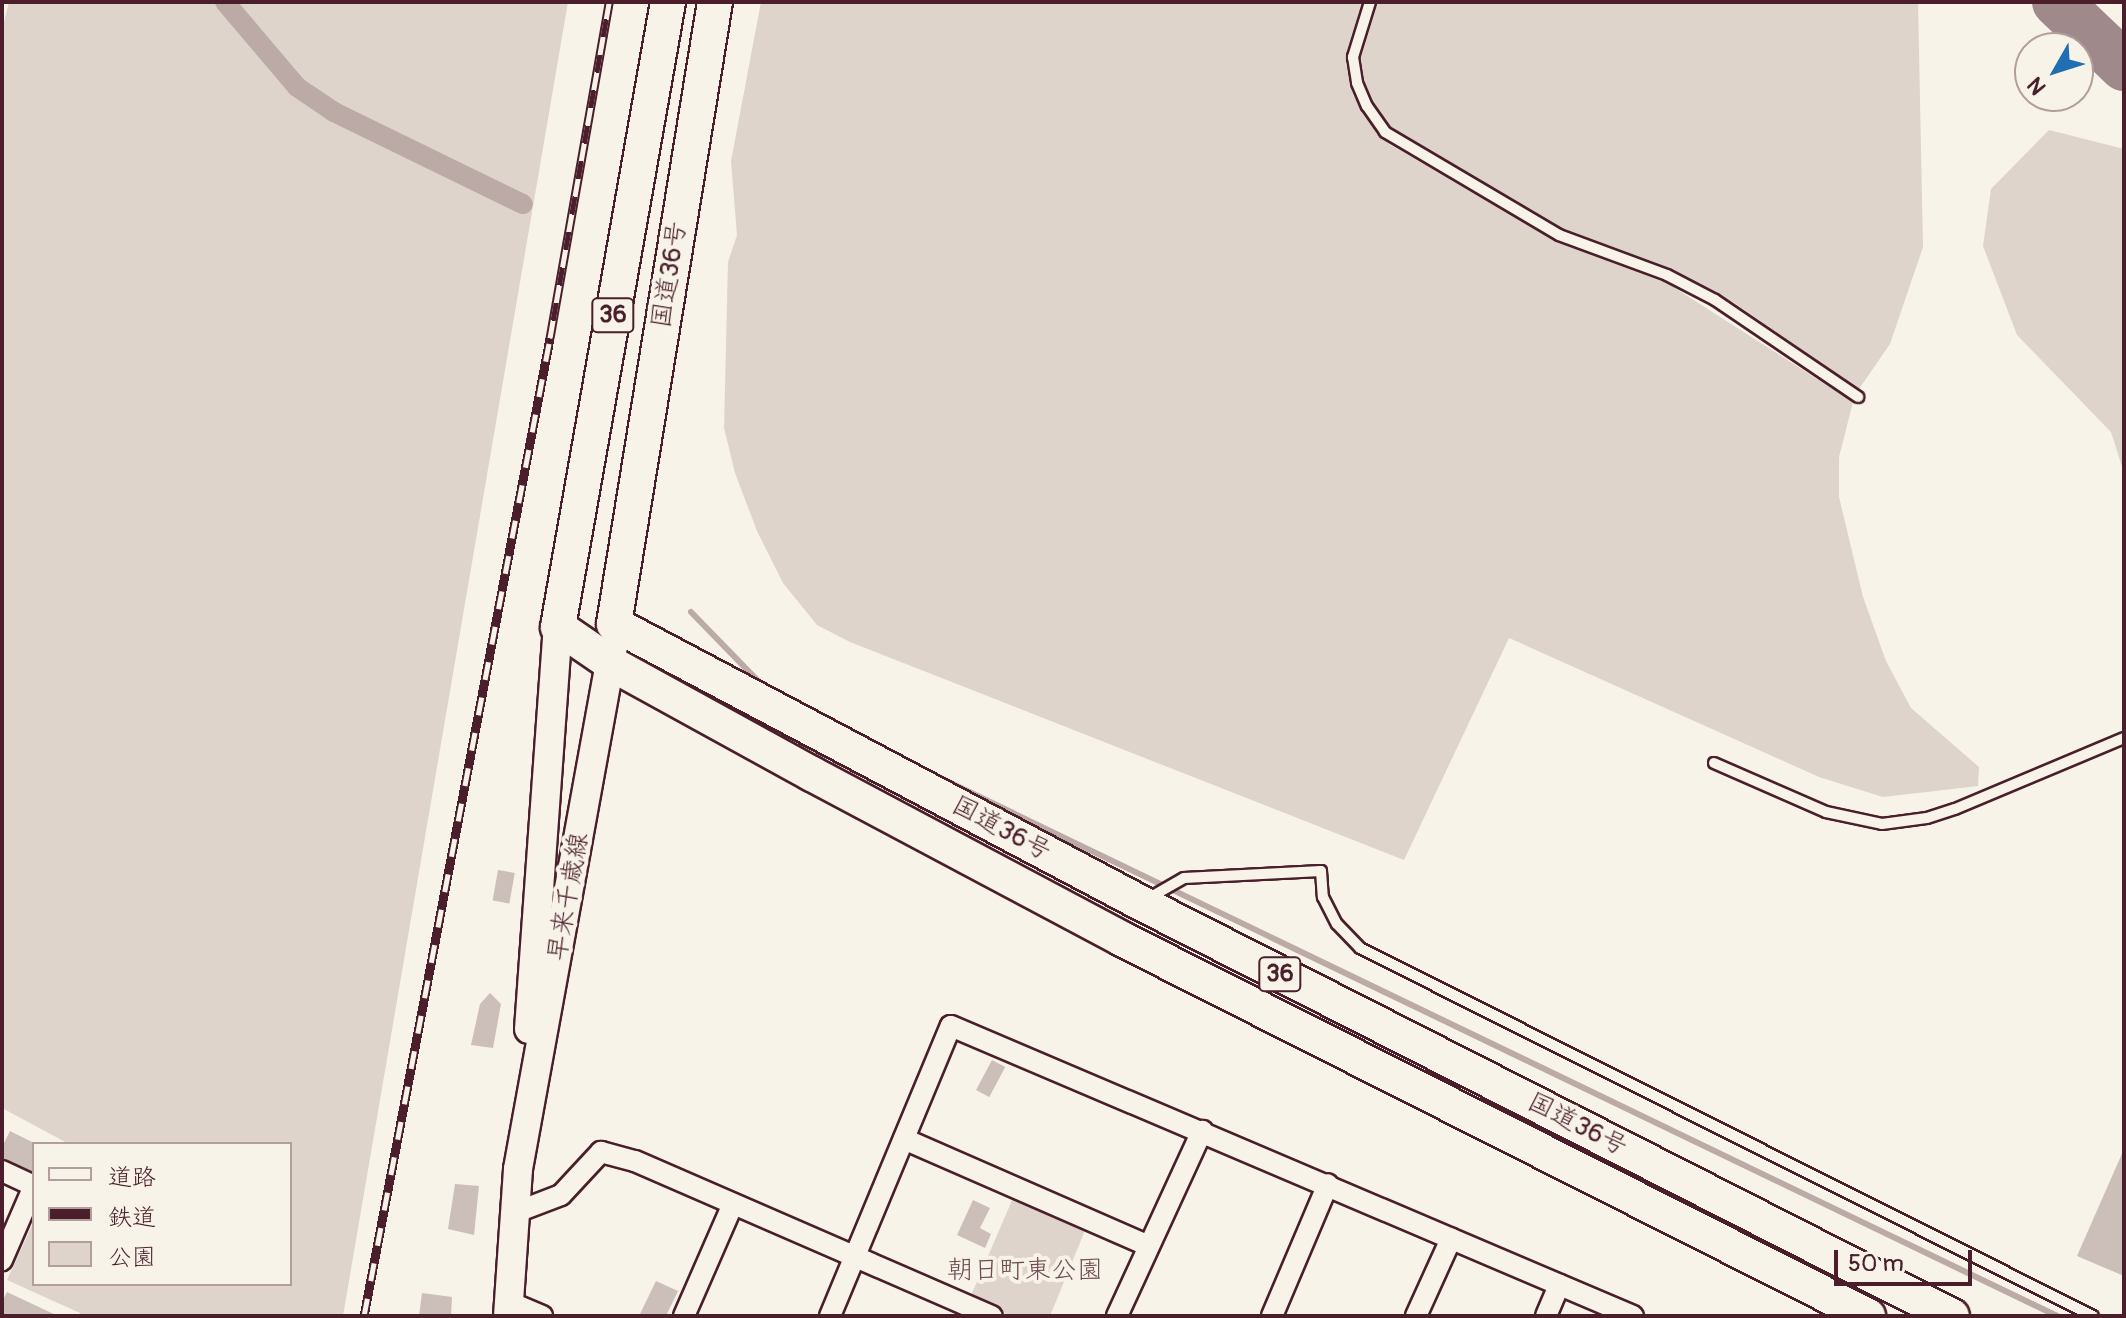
<!DOCTYPE html>
<meta charset="utf-8">
<style>
body{margin:0}
#map{position:relative;width:2126px;height:1318px;overflow:hidden;background:#f7f3e8;font-family:Pangolin,"Klee One",sans-serif}
div>[style]{position:absolute}
.green>*{inset:0;background:#ded4cc}
.stream>*{height:6px;margin:-3px;padding:0 3px;transform-origin:3px;border-radius:3px;background:#bcaaa7}
.canal>*{height:20px;margin:-10px;padding:0 10px;transform-origin:10px;border-radius:10px;background:#bcaaa7}
.taxiway>*{height:50px;margin:-25px;padding:0 25px;transform-origin:25px;border-radius:25px;background:#a0898a}
.building>*{inset:0;background:#ccbfb9;transform-origin:0 0}
.roads{filter:drop-shadow(2px 0 #4a1f2b) drop-shadow(-2px 0 #4a1f2b) drop-shadow(0 2px #4a1f2b) drop-shadow(0 -2px #4a1f2b)}
.service>*{height:10px;margin:-5px;padding:0 5px;transform-origin:5px;border-radius:5px;background:#f7f3e8}
.minor>*{height:20px;margin:-10px;padding:0 10px;transform-origin:10px;border-radius:10px;background:#f7f3e8}
.secondary>*{height:28px;margin:-14px;padding:0 14px;transform-origin:14px;border-radius:14px;background:#f7f3e8}
.trunk>*{height:34px;margin:-17px;padding:0 17px;transform-origin:17px;border-radius:17px;background:#f7f3e8}
.rail>*{height:9px;margin-top:-4.5px;transform-origin:0;background:repeating-linear-gradient(90deg,#f7f3e8 0 18px,#4a1f2b 0 36px);box-sizing:border-box;border-block:2px solid #4a1f2b}
span{translate:-50% -50%;white-space:nowrap;text-align:center;line-height:1.15;-webkit-text-stroke:8px #f7f3e8;paint-order:stroke}
.shield-label span{padding:2px 6px;background:#f7f3e8;border:2px solid;border-radius:6px;-webkit-text-stroke-width:0}
.shield-label{font-size:24px;color:#4a1f2b;font-weight:700}
.street-label{font-size:26px;color:#4a1f2b}
.park-label{font-size:26px;color:#6f4c53}
.frame{position:absolute;inset:0;border:4px solid #4a1f2b;pointer-events:none}
.legend{position:absolute;left:32px;top:1142px;width:260px;height:144px;box-sizing:border-box;background:#f7f3e8;border:2px solid #b29e9c;margin:0;padding:10px 14px;list-style:none;font-size:24px;color:#4a1f2b}
.legend li{display:flex;align-items:center;gap:16px;height:40px}
.legend b{width:40px;border:2px solid #b29e9c}
.north{position:absolute;left:2014px;top:32px;width:80px;height:80px;box-sizing:border-box;background:#f7f3e8;border:2px solid #b29e9c;border-radius:50%;rotate:231deg;font-size:22px;font-weight:700;line-height:32px;text-align:center;color:#4a1f2b}
.north::after{content:'';display:block;margin:auto;width:28px;height:36px;background:#1f6fb2;clip-path:polygon(50% 0,100% 100%,50% 72%,0 100%)}
.scale{position:absolute;left:1834px;top:1250px;width:138px;height:36px;box-sizing:border-box;border:4px solid #4a1f2b;border-top:0;padding-left:10px;font-size:24px;line-height:28px;white-space:nowrap;color:#4a1f2b;-webkit-text-stroke:6px #f7f3e8;paint-order:stroke}
</style>
<div id="map">
<div class="green">
<div style="clip-path:polygon(9px 2px,568px 2px,343px 1316px,79px 1316px,80px 1313px,7px 1280px,34px 1221px,34px 1284px,290px 1284px,290px 1144px,69px 1144px,2px 1108px,2px 30px)"></div>
<div style="clip-path:polygon(761px 2px,1363px 2px,1347px 61px,1353px 94px,1370px 123px,1389px 144px,1557px 242px,1667px 283px,1853px 402px,1839px 457px,1839px 497px,1863px 597px,1886px 661px,1911px 708px,1979px 767px,1978px 786px,1883px 797px,1819px 777px,1509px 638px,1404px 860px,850px 642px,817px 625px,783px 583px,757px 531px,735px 473px,724px 428px,728px 262px,737px 235px,731px 161px)"></div>
<div style="clip-path:polygon(1375px 2px,1918px 2px,1923px 247px,1890px 344px,1859px 389px,1733px 302px,1648px 260px,1562px 230px,1395px 134px,1366px 98px,1356px 63px)"></div>
<div style="clip-path:polygon(2049px 130px,2124px 149px,2124px 473px,2111px 432px,2017px 335px,1983px 246px,1991px 189px)"></div>
<div style="clip-path:polygon(1013px 1198px,1086px 1228px,1050px 1316px,1011px 1316px,970px 1298px)"></div>
</div>
<div class="stream">
<div style="left:691px;top:612px;width:103px;rotate:45.8deg"></div>
<div style="left:932px;top:774px;width:1249px;rotate:25.72deg"></div>
</div>
<div class="canal">
<div style="left:225px;top:2px;width:111px;rotate:49.7deg"></div>
<div style="left:297px;top:87px;width:45px;rotate:34deg"></div>
<div style="left:334px;top:112px;width:210px;rotate:26deg"></div>
</div>
<div class="taxiway">
<div style="left:2057px;top:2px;width:93px;rotate:43.7deg"></div>
</div>
<div class="building">
<div style="left:498px;top:870px;width:17px;height:31px;rotate:10deg"></div>
<div style="clip-path:polygon(490px 993px,501px 1004px,493px 1048px,471px 1045px,480px 1004px)"></div>
<div style="left:992px;top:1060px;width:15px;height:34px;rotate:28deg"></div>
<div style="clip-path:polygon(10px 1131px,34px 1143px,34px 1172px,2px 1158px,2px 1147px)"></div>
<div style="clip-path:polygon(2124px 1149px,2124px 1276px,2077px 1256px)"></div>
<div style="clip-path:polygon(455px 1184px,479px 1186px,474px 1235px,448px 1229px)"></div>
<div style="clip-path:polygon(973px 1200px,990px 1208px,980px 1228px,991px 1234px,985px 1248px,957px 1235px)"></div>
<div style="clip-path:polygon(656px 1281px,678px 1291px,666px 1316px,639px 1316px)"></div>
<div style="clip-path:polygon(7px 1292px,58px 1316px,2px 1316px,2px 1302px)"></div>
<div style="clip-path:polygon(422px 1293px,452px 1297px,451px 1316px,419px 1316px)"></div>
</div>
<div class="roads">
<div class="service">
<div style="left:1370px;top:2px;width:58px;rotate:107.2deg"></div>
<div style="left:1353px;top:57px;width:26px;rotate:81deg"></div>
<div style="left:1357px;top:83px;width:25px;rotate:67deg"></div>
<div style="left:1367px;top:106px;width:32px;rotate:55deg"></div>
<div style="left:1385px;top:132px;width:202px;rotate:30.6deg"></div>
<div style="left:1559px;top:235px;width:115px;rotate:20.3deg"></div>
<div style="left:1667px;top:275px;width:54px;rotate:27.5deg"></div>
<div style="left:1715px;top:300px;width:173px;rotate:34.1deg"></div>
<div style="left:1714px;top:763px;width:122px;rotate:23.6deg"></div>
<div style="left:1826px;top:812px;width:57px;rotate:12.1deg"></div>
<div style="left:1882px;top:824px;width:45px;rotate:-7.6deg"></div>
<div style="left:1927px;top:818px;width:29px;rotate:-18deg"></div>
<div style="left:1955px;top:809px;width:183px;rotate:-22.8deg"></div>
<div style="left:1149px;top:898px;width:40px;rotate:-29.7deg"></div>
<div style="left:1184px;top:878px;width:137px;rotate:-2.9deg"></div>
<div style="left:1321px;top:871px;width:26px;rotate:86deg"></div>
<div style="left:1323px;top:897px;width:30px;rotate:63deg"></div>
<div style="left:1337px;top:924px;width:33px;rotate:46deg"></div>
<div style="left:1360px;top:948px;width:820px;rotate:26.66deg"></div>
</div>
<div class="minor">
<div style="left:904px;top:1139px;width:267px;rotate:23.6deg"></div>
<div style="left:2px;top:1171px;width:35px;rotate:25deg"></div>
<div style="left:34px;top:1186px;width:81px;rotate:113.4deg"></div>
<div style="left:514px;top:1213px;width:50px;rotate:-21deg"></div>
<div style="left:561px;top:1195px;width:59px;rotate:-47.1deg"></div>
<div style="left:601px;top:1152px;width:35px;rotate:15deg"></div>
<div style="left:635px;top:1161px;width:389px;rotate:23.5deg"></div>
<div style="left:509px;top:1302px;width:36px;rotate:23deg"></div>
<div style="left:684px;top:1316px;width:122px;rotate:-66.4deg"></div>
<div style="left:830px;top:1316px;width:314px;rotate:-67.4deg"></div>
<div style="left:951px;top:1026px;width:741px;rotate:23.04deg"></div>
<div style="left:1117px;top:1316px;width:204px;rotate:-65.3deg"></div>
<div style="left:1272px;top:1316px;width:143px;rotate:-67deg"></div>
<div style="left:1416px;top:1316px;width:85px;rotate:-65.6deg"></div>
<div style="left:1546px;top:1316px;width:34px;rotate:-67deg"></div>
</div>
<div class="secondary">
<div style="left:529px;top:1029px;width:403px;rotate:-85.9deg"></div>
<div style="left:508px;top:1316px;width:147px;rotate:-86.1deg"></div>
<div style="left:518px;top:1169px;width:532px;rotate:-79.7deg"></div>
</div>
<div class="trunk">
<div style="left:614px;top:624px;width:596px;rotate:27.9deg"></div>
<div style="left:1141px;top:903px;width:910px;rotate:26.99deg"></div>
<div style="left:614px;top:624px;width:630px;rotate:-80.78deg"></div>
<div style="left:558px;top:627px;width:65px;rotate:34.4deg"></div>
<div style="left:612px;top:664px;width:228px;rotate:28.8deg"></div>
<div style="left:812px;top:774px;width:351px;rotate:28deg"></div>
<div style="left:1122px;top:939px;width:836px;rotate:26.81deg"></div>
<div style="left:558px;top:627px;width:635px;rotate:-80.02deg"></div>
</div>
</div>
<div class="rail">
<div style="left:364px;top:1316px;width:996px;rotate:-79.23deg"></div>
<div style="left:550px;top:338px;width:341px;rotate:-80deg"></div>
</div>
<div class="shield-label">
<span style="left:613px;top:315px">36</span>
<span style="left:1280px;top:974px">36</span>
</div>
<div class="street-label">
<span style="left:670px;top:275px;rotate:-81deg">国道36号</span>
<span style="left:1001px;top:829px;rotate:28deg">国道36号</span>
<span style="left:569px;top:897px;rotate:-80deg">早来千歳線</span>
<span style="left:1577px;top:1125px;rotate:27deg">国道36号</span>
</div>
<div class="park-label">
<span style="left:1025px;top:1271px">朝日町東公園</span>
</div>
<div class="frame"></div>
<ul class="legend">
<li><b style="height:10px;background:#f7f3e8"></b>道路</li>
<li><b style="height:10px;background:#4a1f2b"></b>鉄道</li>
<li><b style="height:22px;background:#ded4cc"></b>公園</li>
</ul>
<div class="north">N</div>
<div class="scale">50 m</div>
</div>
